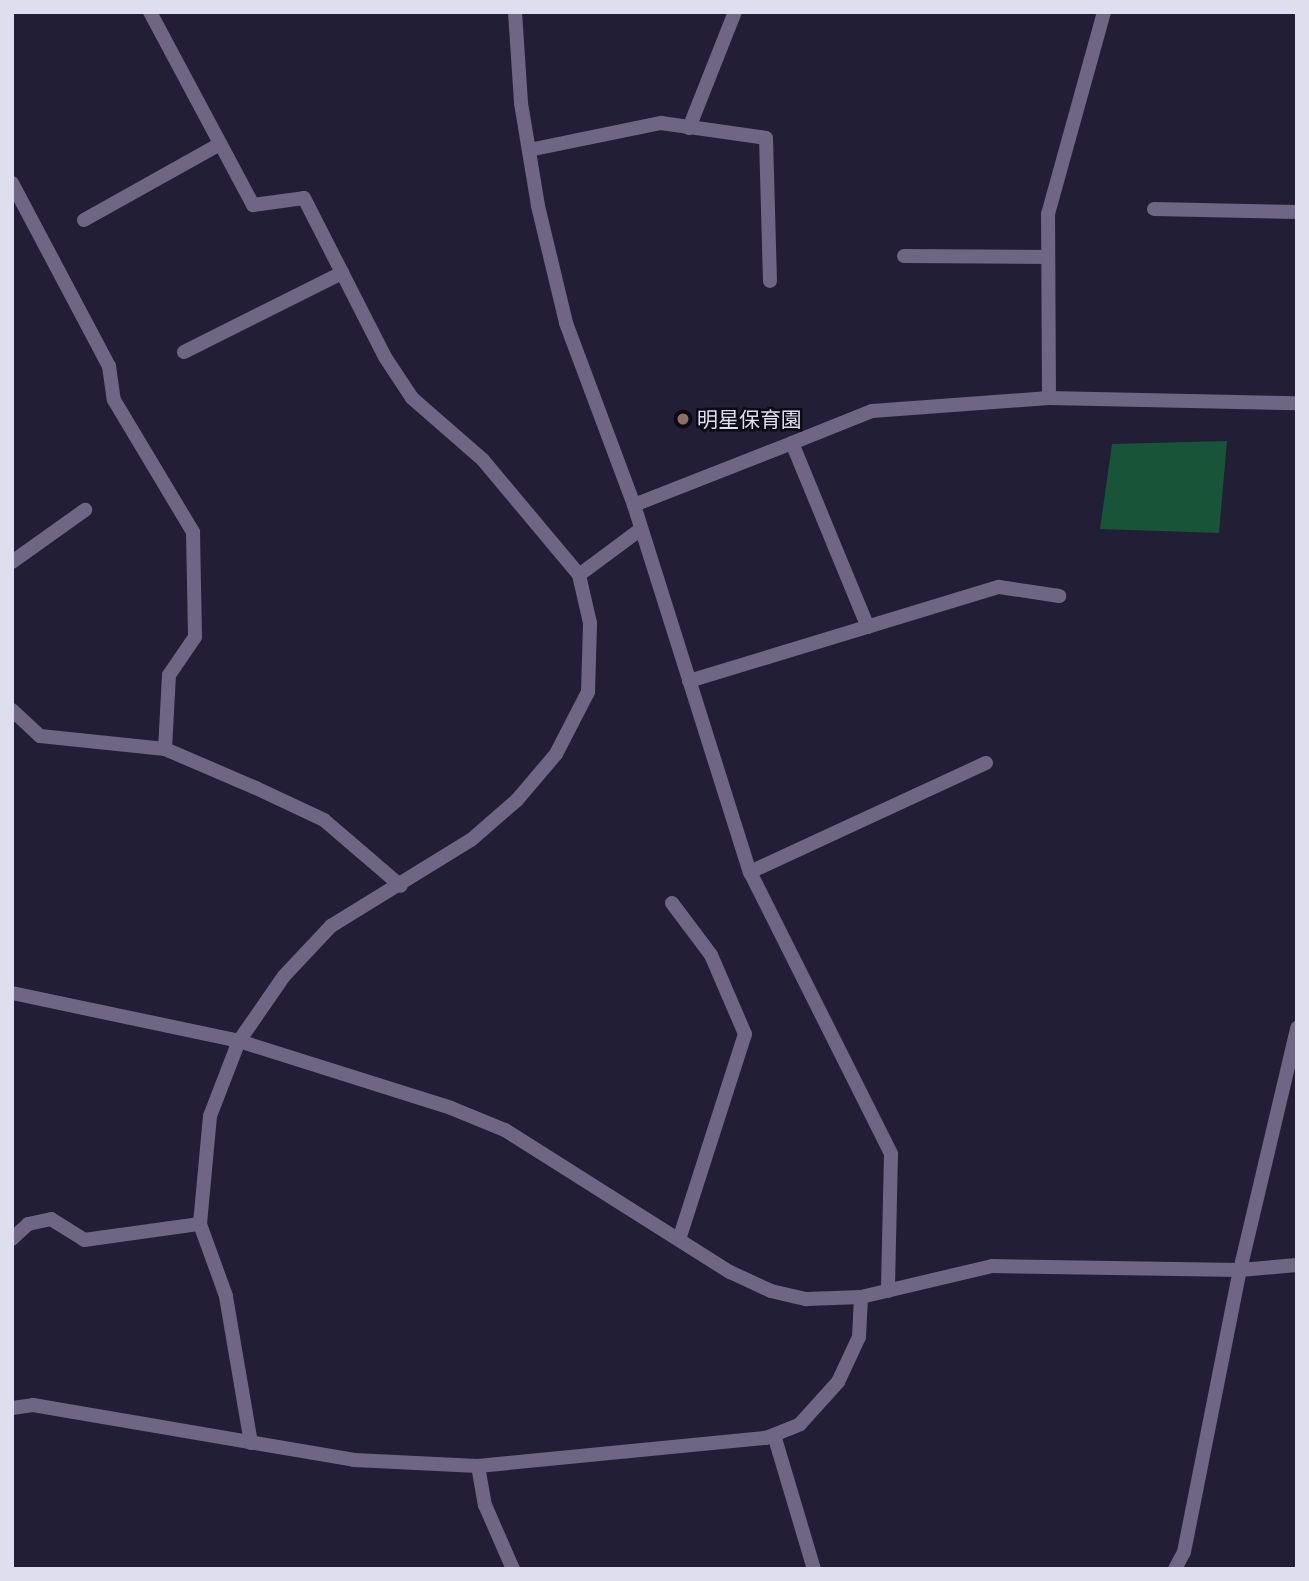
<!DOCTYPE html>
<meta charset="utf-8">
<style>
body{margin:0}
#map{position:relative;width:1309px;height:1581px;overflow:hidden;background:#211e36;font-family:"Golos Text","Noto Sans JP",sans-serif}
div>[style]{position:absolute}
.green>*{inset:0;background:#185437}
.lane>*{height:14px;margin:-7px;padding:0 7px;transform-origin:7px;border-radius:7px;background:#6f6584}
.street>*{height:14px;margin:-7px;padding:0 7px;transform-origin:7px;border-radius:7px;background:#6f6584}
.dots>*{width:19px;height:19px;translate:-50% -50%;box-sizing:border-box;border:4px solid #0b0a15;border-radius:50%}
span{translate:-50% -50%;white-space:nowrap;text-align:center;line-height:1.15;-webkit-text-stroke:5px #0b0a15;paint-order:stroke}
.poi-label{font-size:21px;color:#dfdeef}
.left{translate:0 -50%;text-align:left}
.frame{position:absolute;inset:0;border:14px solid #dfdeef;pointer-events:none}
</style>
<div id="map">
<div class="green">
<div style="clip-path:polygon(1227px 441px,1219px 533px,1100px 529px,1112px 444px)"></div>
</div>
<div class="lane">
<div style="left:150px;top:12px;width:219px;rotate:61.9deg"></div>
<div style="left:253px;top:205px;width:51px;rotate:-7.8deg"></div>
<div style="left:304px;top:198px;width:178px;rotate:63deg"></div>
<div style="left:385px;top:357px;width:49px;rotate:56.6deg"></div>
<div style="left:412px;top:398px;width:94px;rotate:41.1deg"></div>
<div style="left:483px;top:460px;width:150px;rotate:50.1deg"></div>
<div style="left:184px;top:352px;width:177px;rotate:-26.6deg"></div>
<div style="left:792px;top:443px;width:86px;rotate:-21.8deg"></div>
<div style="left:12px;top:1239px;width:22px;rotate:-43deg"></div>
<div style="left:28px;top:1224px;width:24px;rotate:-12deg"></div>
<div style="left:51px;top:1219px;width:39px;rotate:32deg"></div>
<div style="left:84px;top:1240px;width:117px;rotate:-7.9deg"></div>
<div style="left:774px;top:1435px;width:140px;rotate:73.4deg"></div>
<div style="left:478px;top:1466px;width:40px;rotate:80deg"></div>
<div style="left:485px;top:1505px;width:70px;rotate:66.4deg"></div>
</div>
<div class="street">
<div style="left:515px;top:12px;width:91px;rotate:86.2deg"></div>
<div style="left:521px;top:103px;width:104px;rotate:80.6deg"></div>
<div style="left:538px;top:206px;width:120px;rotate:76.5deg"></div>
<div style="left:566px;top:323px;width:194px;rotate:69.5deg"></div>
<div style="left:634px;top:505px;width:385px;rotate:72.5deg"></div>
<div style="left:750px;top:872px;width:315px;rotate:63.4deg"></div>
<div style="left:891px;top:1154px;width:137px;rotate:91.3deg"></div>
<div style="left:689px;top:128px;width:125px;rotate:-68.4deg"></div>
<div style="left:529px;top:150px;width:135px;rotate:-11.6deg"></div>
<div style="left:661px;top:123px;width:106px;rotate:8.1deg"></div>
<div style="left:766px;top:138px;width:143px;rotate:88.4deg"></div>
<div style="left:12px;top:183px;width:207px;rotate:62.1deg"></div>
<div style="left:109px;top:366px;width:34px;rotate:82deg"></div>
<div style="left:114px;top:400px;width:154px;rotate:59.1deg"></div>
<div style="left:193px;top:532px;width:105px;rotate:88.9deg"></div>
<div style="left:195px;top:637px;width:46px;rotate:124.4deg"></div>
<div style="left:169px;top:675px;width:74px;rotate:93.1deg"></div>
<div style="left:1154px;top:209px;width:143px;rotate:1.2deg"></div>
<div style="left:84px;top:220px;width:156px;rotate:-29.2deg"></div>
<div style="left:904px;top:256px;width:144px;rotate:0.4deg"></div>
<div style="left:1049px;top:398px;width:184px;rotate:-90.3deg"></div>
<div style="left:1048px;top:214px;width:210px;rotate:-74.5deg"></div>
<div style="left:872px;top:411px;width:177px;rotate:-4.2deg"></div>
<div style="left:1049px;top:398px;width:248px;rotate:1.2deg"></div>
<div style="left:634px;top:505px;width:170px;rotate:-21.4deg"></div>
<div style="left:792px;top:443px;width:199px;rotate:67.6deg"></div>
<div style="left:12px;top:562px;width:90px;rotate:-35.5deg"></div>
<div style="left:689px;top:681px;width:324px;rotate:-16.9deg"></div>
<div style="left:999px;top:587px;width:61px;rotate:8.5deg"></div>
<div style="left:12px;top:710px;width:38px;rotate:43deg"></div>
<div style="left:40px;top:736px;width:126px;rotate:5.9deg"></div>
<div style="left:165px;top:749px;width:99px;rotate:23.2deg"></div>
<div style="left:256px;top:788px;width:75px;rotate:25.2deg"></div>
<div style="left:324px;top:820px;width:101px;rotate:40.6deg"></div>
<div style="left:750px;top:872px;width:260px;rotate:-24.8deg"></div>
<div style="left:672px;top:903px;width:65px;rotate:53.1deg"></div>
<div style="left:711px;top:955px;width:86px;rotate:66.7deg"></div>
<div style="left:745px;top:1034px;width:216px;rotate:107.8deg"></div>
<div style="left:12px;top:993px;width:232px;rotate:11.9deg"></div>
<div style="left:239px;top:1041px;width:222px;rotate:17.5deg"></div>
<div style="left:451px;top:1108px;width:58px;rotate:22.2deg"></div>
<div style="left:505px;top:1130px;width:266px;rotate:32.3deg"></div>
<div style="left:730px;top:1272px;width:45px;rotate:24.9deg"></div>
<div style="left:771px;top:1291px;width:37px;rotate:13deg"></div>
<div style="left:807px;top:1299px;width:54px;rotate:-2.1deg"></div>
<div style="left:861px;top:1297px;width:135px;rotate:-13.3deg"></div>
<div style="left:992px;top:1266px;width:248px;rotate:0.9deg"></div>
<div style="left:1240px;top:1270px;width:57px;rotate:-5deg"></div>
<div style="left:12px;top:1408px;width:21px;rotate:-8deg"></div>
<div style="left:33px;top:1405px;width:326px;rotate:9.7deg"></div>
<div style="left:354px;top:1460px;width:124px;rotate:2.8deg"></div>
<div style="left:478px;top:1466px;width:289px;rotate:-5.6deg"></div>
<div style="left:766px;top:1438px;width:37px;rotate:-22deg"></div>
<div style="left:800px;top:1424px;width:57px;rotate:-47.9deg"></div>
<div style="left:838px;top:1382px;width:50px;rotate:-65deg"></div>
<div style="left:859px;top:1337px;width:40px;rotate:-87.1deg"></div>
<div style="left:251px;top:1443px;width:149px;rotate:-99.7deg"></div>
<div style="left:226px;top:1296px;width:77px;rotate:-109.9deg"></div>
<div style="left:200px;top:1224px;width:108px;rotate:-84.7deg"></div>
<div style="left:210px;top:1116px;width:80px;rotate:-68.9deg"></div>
<div style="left:239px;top:1041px;width:79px;rotate:-55.3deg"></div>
<div style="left:284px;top:976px;width:69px;rotate:-46.8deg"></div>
<div style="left:331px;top:926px;width:164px;rotate:-31.6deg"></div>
<div style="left:471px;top:840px;width:61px;rotate:-41deg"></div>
<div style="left:517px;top:800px;width:60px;rotate:-49.7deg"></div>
<div style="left:556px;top:754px;width:70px;rotate:-62.7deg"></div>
<div style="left:588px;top:692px;width:69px;rotate:-88.3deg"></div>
<div style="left:590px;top:623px;width:49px;rotate:-102.9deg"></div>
<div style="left:579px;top:575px;width:77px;rotate:-36.6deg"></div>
<div style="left:1175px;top:1569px;width:19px;rotate:-62deg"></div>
<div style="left:1184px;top:1552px;width:288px;rotate:-78.8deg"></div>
<div style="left:1240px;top:1270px;width:249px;rotate:-76.7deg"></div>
</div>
<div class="dots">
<div style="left:683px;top:419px;background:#8d6e63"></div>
</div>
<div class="poi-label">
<span class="left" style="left:697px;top:419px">明星保育園</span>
</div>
<div class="frame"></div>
</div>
